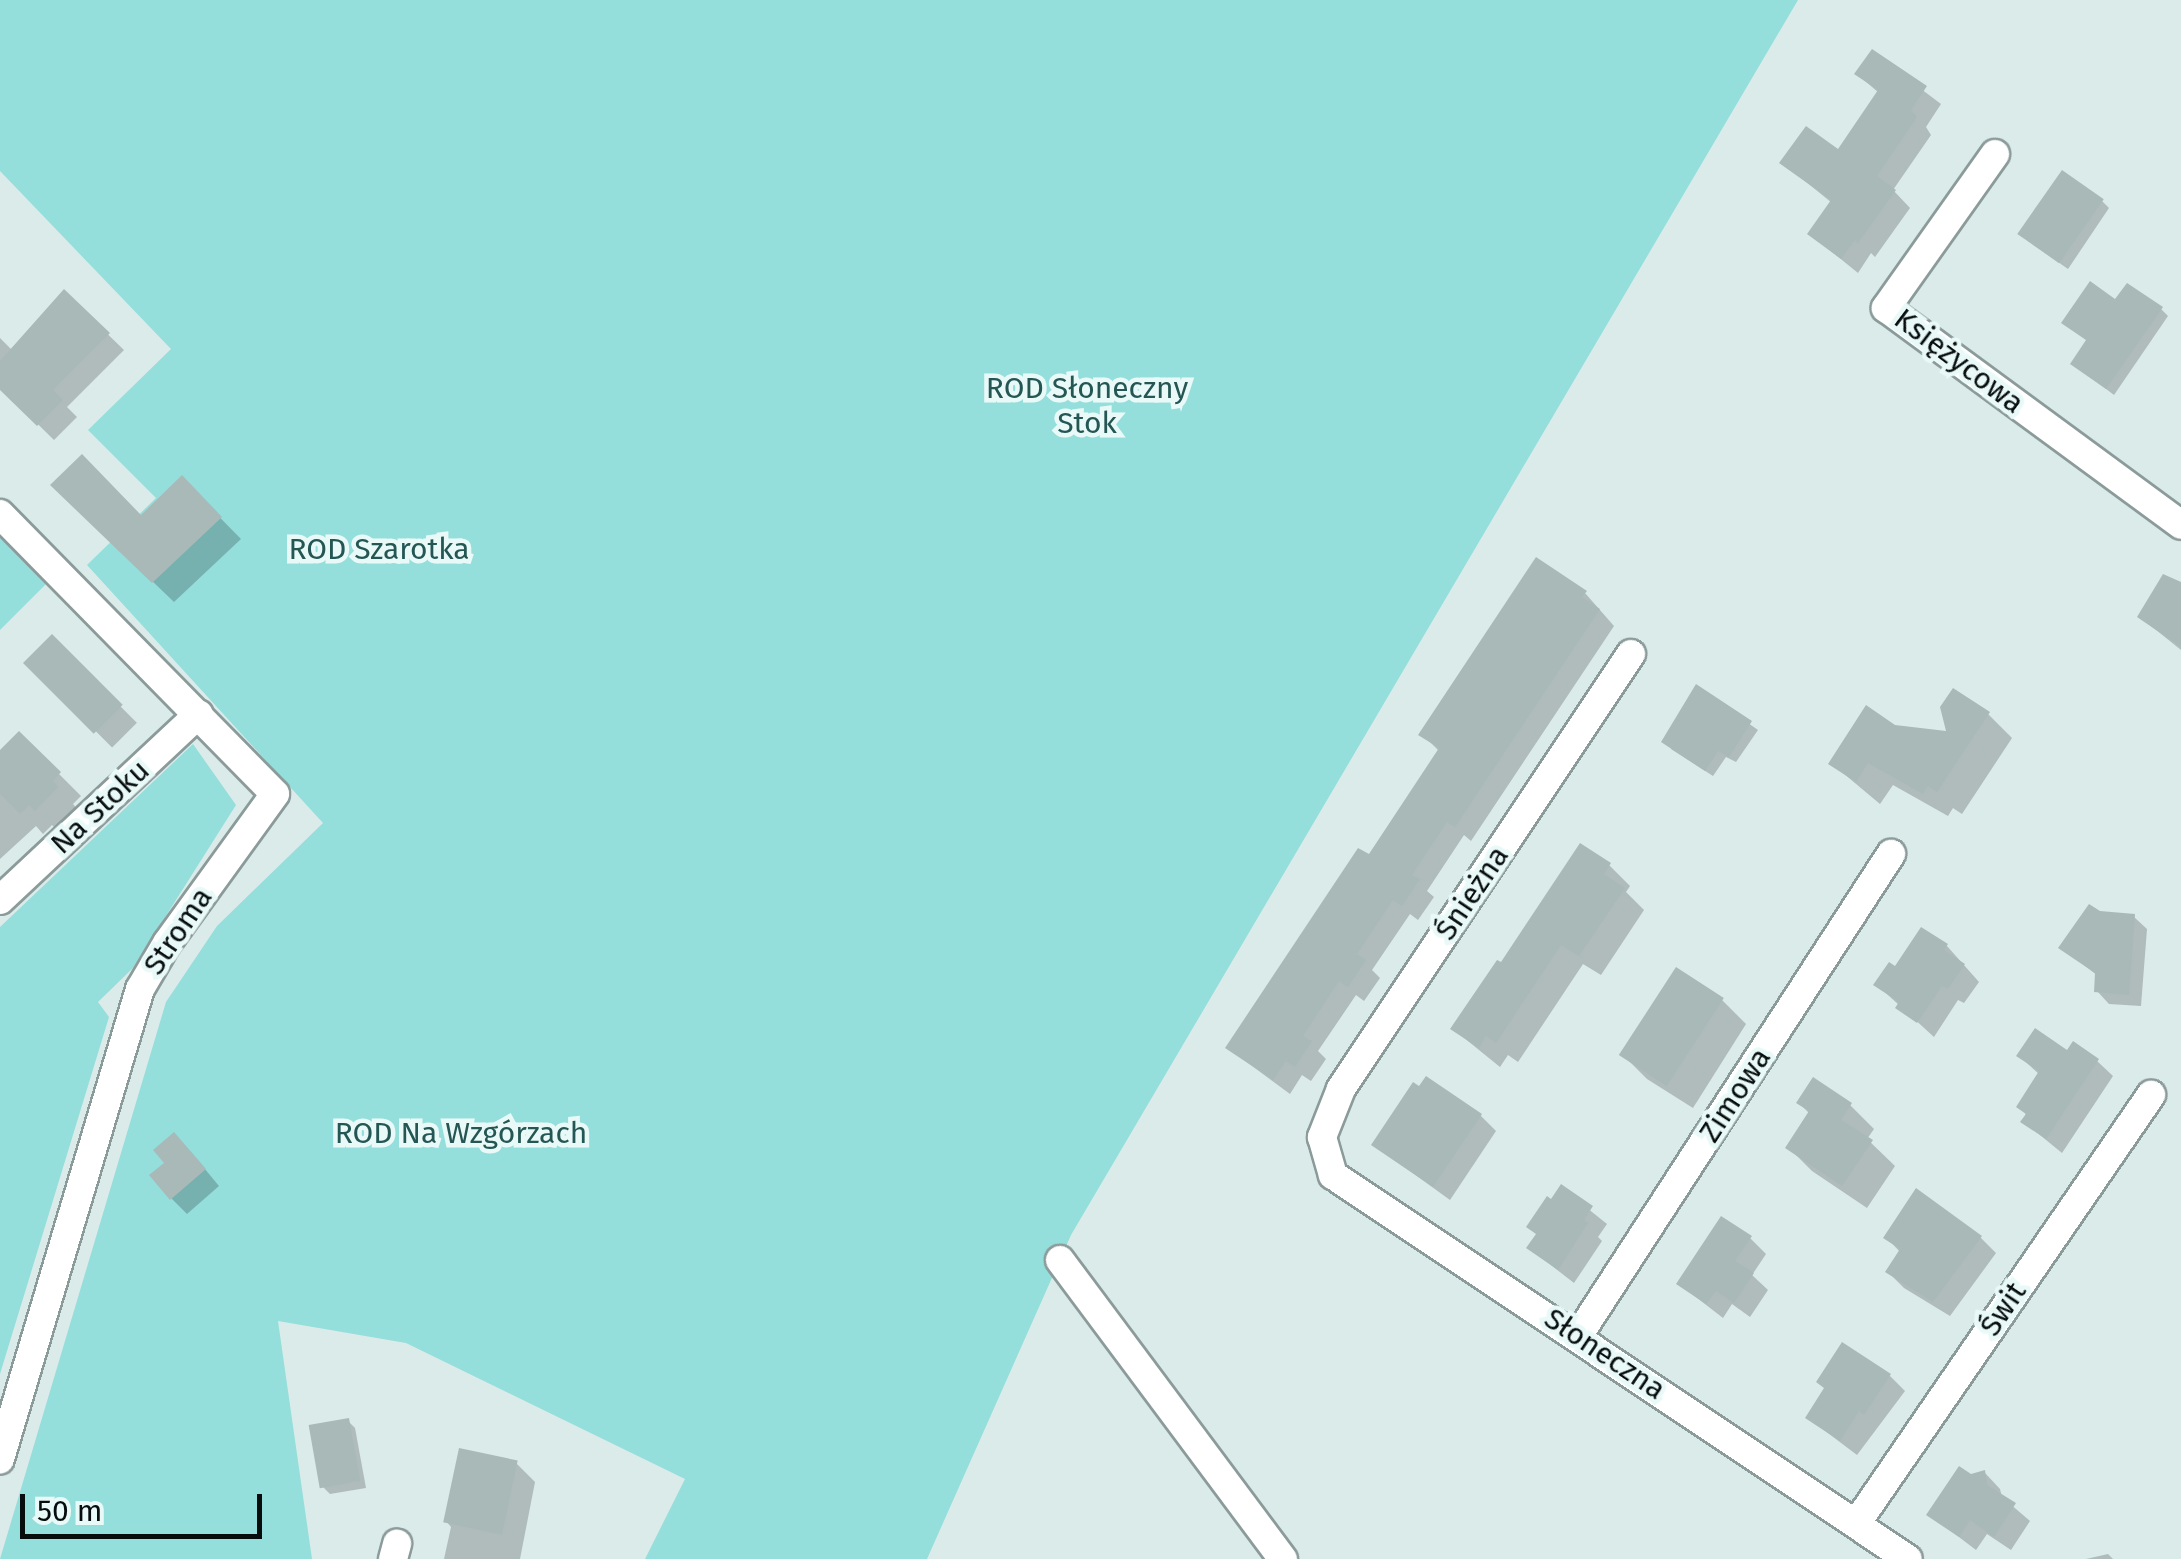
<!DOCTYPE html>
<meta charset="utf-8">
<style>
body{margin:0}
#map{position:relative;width:2181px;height:1559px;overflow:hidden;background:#dbebea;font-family:"Fira Sans",sans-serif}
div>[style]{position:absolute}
.green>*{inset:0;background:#94dedb}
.shadow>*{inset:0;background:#0003;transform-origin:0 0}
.building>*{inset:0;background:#a9b9b8;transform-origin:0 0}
.roads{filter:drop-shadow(2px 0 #8b9b9a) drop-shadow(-2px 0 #8b9b9a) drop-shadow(0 2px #8b9b9a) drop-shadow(0 -2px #8b9b9a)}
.street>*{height:28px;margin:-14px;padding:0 14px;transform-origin:14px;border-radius:14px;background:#fff}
span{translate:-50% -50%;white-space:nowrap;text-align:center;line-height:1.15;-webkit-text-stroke:9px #e8f9f8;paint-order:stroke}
.street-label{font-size:30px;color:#070d0d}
.park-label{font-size:30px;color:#245654}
.scale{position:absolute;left:20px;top:1494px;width:242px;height:45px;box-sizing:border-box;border:5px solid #070d0d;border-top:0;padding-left:12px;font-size:30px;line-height:35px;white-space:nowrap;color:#070d0d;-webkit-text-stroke:8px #e8f9f8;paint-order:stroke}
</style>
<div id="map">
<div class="green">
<div style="clip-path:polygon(0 0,1798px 0,1071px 1235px,927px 1559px,645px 1559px,685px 1479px,406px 1343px,278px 1321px,312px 1559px,0 1559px,166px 1002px,217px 926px,323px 823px,87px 565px,156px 498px,88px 430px,171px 349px,0 171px)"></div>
<div style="clip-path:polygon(0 537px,47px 583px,0 630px)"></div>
<div style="clip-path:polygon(193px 744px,236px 805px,133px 968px,98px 1002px,109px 1017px,0 1374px,0 927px)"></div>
</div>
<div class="shadow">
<div style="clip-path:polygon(1872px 52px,1941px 104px,1926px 127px,1931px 135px,1893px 190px,1910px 208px,1875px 257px,1871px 253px,1858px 273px,1810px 234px,1832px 203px,1783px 163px,1839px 153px,1879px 93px,1857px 74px)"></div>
<div style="clip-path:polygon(2102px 201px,2109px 208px,2068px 269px,2028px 241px)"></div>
<div style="clip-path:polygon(65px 293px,124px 350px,67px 407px,77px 417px,54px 440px,0 387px,0 338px,13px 351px)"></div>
<div style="clip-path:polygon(2116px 302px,2161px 309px,2168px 316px,2114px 395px,2073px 364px)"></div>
<div style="clip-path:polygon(182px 479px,241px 539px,174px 602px,74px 506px,141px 518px)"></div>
<div style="clip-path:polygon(2181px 585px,2181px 650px,2140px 617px)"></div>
<div style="clip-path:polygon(1585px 593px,1614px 626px,1471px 841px,1464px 835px,1427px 891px,1434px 897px,1418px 920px,1410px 914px,1372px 970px,1380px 978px,1364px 1001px,1356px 995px,1318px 1051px,1326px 1059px,1311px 1081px,1302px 1075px,1290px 1094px,1228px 1048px,1370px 858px,1440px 752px,1422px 734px)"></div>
<div style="left:52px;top:638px;width:120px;height:35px;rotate:45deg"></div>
<div style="clip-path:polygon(1697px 687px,1758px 730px,1736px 762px,1726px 757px,1713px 776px,1671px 749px)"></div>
<div style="clip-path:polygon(1988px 714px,2012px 738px,1962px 814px,1953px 808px,1948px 816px,1893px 785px,1880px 804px,1831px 763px,1894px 727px,1949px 734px)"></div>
<div style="clip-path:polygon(19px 734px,81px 796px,73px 804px,78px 810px,58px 831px,52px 825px,43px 834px,36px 826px,0 859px,0 754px)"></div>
<div style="clip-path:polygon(1609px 865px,1630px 886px,1626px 892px,1644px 910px,1601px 975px,1583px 964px,1518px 1062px,1508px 1055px,1500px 1067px,1453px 1029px,1501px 966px)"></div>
<div style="clip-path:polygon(2099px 914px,2134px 917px,2147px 929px,2141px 1006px,2109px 1004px,2097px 991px,2098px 976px,2061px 947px)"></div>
<div style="clip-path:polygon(1922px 930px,1947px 946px,1979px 982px,1964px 1003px,1958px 1000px,1934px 1037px,1877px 985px,1896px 970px)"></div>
<div style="clip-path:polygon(1722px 1000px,1746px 1024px,1693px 1108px,1647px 1079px,1623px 1055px)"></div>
<div style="clip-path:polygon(2068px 1053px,2097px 1061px,2113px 1076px,2062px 1153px,2023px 1121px,2040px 1075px,2019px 1056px)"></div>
<div style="clip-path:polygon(1799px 1103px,1850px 1105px,1874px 1129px,1867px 1139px,1895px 1166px,1867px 1208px,1812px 1171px,1788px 1147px,1810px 1114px)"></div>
<div style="clip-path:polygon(1480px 1115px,1496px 1131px,1450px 1200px,1374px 1145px)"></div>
<div style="clip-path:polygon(190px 1151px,219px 1186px,187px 1214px,171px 1198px)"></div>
<div style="clip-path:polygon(1562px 1188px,1607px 1224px,1598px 1237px,1602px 1241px,1574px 1283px,1529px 1248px)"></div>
<div style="clip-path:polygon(1886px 1237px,1981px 1238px,1996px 1253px,1950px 1316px,1904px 1288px,1888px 1272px,1901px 1253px)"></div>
<div style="clip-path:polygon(1750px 1238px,1766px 1254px,1752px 1275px,1768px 1290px,1750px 1317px,1732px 1304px,1723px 1318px,1679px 1284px)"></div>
<div style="clip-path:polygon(1889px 1375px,1905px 1391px,1857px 1455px,1808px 1418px)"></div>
<div style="clip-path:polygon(348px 1421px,355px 1428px,366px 1488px,330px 1494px,323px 1487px)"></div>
<div style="clip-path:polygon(517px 1464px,535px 1482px,520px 1559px,444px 1559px,451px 1527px,446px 1521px)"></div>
<div style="clip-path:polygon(1985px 1473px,2000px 1489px,2002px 1497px,2030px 1521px,2011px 1550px,1987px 1534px,1976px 1550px,1930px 1515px,1971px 1476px)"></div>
<div style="clip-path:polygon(2108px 1554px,2113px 1559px,2086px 1559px)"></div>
</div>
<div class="building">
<div style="clip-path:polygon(1872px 49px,1927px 86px,1911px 110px,1917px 117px,1877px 176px,1896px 190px,1858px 243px,1855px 240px,1841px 259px,1807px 234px,1831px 200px,1779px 163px,1806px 126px,1838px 149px,1878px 90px,1854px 74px)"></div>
<div style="left:2062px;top:170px;width:51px;height:78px;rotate:35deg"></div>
<div style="clip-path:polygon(2090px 281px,2115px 299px,2127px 283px,2163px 307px,2106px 389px,2070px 364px,2086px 340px,2061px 323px)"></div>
<div style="clip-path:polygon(64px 289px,110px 333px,53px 390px,63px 400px,37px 426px,0 390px,0 361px)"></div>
<div style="clip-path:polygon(82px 454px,141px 515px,182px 475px,222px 517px,152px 583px,50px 485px)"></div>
<div style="clip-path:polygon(1536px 557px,1587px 591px,1582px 597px,1600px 609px,1455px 827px,1447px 822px,1412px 875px,1420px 879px,1402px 906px,1393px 900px,1357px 954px,1366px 960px,1348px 987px,1339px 981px,1303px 1036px,1312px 1041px,1295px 1067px,1286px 1061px,1273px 1080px,1225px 1048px,1358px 848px,1369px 854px,1439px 748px,1418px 735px)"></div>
<div style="clip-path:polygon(2163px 574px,2181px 582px,2181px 647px,2137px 617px)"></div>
<div style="left:52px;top:634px;width:100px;height:41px;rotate:45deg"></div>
<div style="clip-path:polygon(1696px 684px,1752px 721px,1729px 757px,1718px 751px,1705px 771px,1661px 742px)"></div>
<div style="clip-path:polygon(1953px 688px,1990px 712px,1937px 792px,1928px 786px,1923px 794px,1868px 763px,1856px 782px,1828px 764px,1866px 705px,1895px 725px,1946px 731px,1940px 707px)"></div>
<div style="clip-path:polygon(19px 731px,61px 772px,53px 781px,58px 787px,35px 811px,29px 805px,20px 814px,0 794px,0 750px)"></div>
<div style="clip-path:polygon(1580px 843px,1611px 863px,1604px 874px,1625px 888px,1579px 956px,1561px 945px,1496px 1043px,1486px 1036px,1479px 1048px,1450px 1029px,1497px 960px,1501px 962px)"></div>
<div style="clip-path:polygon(2089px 904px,2100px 911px,2135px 914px,2129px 995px,2094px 992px,2095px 973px,2058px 948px)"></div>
<div style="clip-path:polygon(1921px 927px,1948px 944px,1944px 950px,1965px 964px,1948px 989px,1942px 986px,1917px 1023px,1895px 1008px,1899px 1002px,1873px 985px,1889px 962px,1895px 966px)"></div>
<div style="left:1676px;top:967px;width:57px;height:105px;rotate:33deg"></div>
<div style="clip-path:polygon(2035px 1028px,2067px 1050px,2073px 1041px,2099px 1059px,2046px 1139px,2020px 1122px,2026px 1114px,2016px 1107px,2039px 1071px,2016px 1056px)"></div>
<div style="clip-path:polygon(1426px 1076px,1482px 1114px,1433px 1187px,1371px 1145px,1413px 1082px,1419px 1086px)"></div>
<div style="clip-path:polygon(1813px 1077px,1852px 1103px,1841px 1120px,1873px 1140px,1842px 1186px,1785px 1148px,1809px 1111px,1796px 1103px)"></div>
<div style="clip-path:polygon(174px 1132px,206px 1169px,170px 1200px,149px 1175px,164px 1163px,153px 1150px)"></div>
<div style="clip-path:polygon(1561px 1184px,1593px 1206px,1584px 1220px,1588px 1223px,1558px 1270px,1526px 1248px,1536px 1234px,1526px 1227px,1547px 1196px,1551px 1199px)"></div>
<div style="clip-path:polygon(1916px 1188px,1982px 1236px,1933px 1302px,1885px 1272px,1900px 1249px,1883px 1238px)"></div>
<div style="clip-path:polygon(1721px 1216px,1752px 1236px,1735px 1261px,1754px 1273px,1734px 1303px,1716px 1291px,1706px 1304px,1676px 1284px)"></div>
<div style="clip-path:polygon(1842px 1342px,1891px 1374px,1864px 1415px,1859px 1411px,1840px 1441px,1805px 1418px,1824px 1388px,1816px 1382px)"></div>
<div style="left:349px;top:1418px;width:64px;height:41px;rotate:80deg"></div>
<div style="left:459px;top:1448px;width:60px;height:76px;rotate:12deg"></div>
<div style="clip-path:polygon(1959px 1466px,1971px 1474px,1985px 1470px,1987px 1485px,2016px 1503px,1994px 1537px,1970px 1520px,1959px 1537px,1926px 1515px)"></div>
</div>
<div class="roads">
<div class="street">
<div style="left:1995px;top:154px;width:189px;rotate:125.3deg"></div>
<div style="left:1886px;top:308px;width:366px;rotate:36.3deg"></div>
<div style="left:0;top:514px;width:392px;rotate:45.5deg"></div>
<div style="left:275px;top:794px;width:184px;rotate:125.9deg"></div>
<div style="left:167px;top:943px;width:53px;rotate:120.4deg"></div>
<div style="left:140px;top:989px;width:491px;rotate:106.6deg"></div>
<div style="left:1631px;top:654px;width:523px;rotate:123.69deg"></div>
<div style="left:1341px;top:1089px;width:52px;rotate:111.6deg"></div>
<div style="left:1322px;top:1137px;width:40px;rotate:74deg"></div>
<div style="left:1333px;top:1175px;width:691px;rotate:33.74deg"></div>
<div style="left:0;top:900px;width:272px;rotate:-43.1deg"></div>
<div style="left:1060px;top:1260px;width:373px;rotate:53.3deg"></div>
<div style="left:1578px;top:1336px;width:575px;rotate:-57deg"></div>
<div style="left:1856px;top:1524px;width:521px;rotate:-55.49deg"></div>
<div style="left:393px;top:1559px;width:16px;rotate:-75deg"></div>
</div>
</div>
<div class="street-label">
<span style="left:1959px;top:361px;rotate:37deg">Księżycowa</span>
<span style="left:100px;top:807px;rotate:-43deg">Na Stoku</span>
<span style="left:1472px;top:893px;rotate:-56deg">Śnieżna</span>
<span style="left:178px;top:931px;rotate:-56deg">Stroma</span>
<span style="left:1735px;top:1095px;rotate:-57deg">Zimowa</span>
<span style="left:2003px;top:1309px;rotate:-56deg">Świt</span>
<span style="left:1605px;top:1354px;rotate:34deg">Słoneczna</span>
</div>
<div class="park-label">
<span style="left:1087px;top:405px">ROD Słoneczny<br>Stok</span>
<span style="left:379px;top:549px">ROD Szarotka</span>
<span style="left:461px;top:1133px">ROD Na Wzgórzach</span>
</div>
<div class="scale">50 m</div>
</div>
